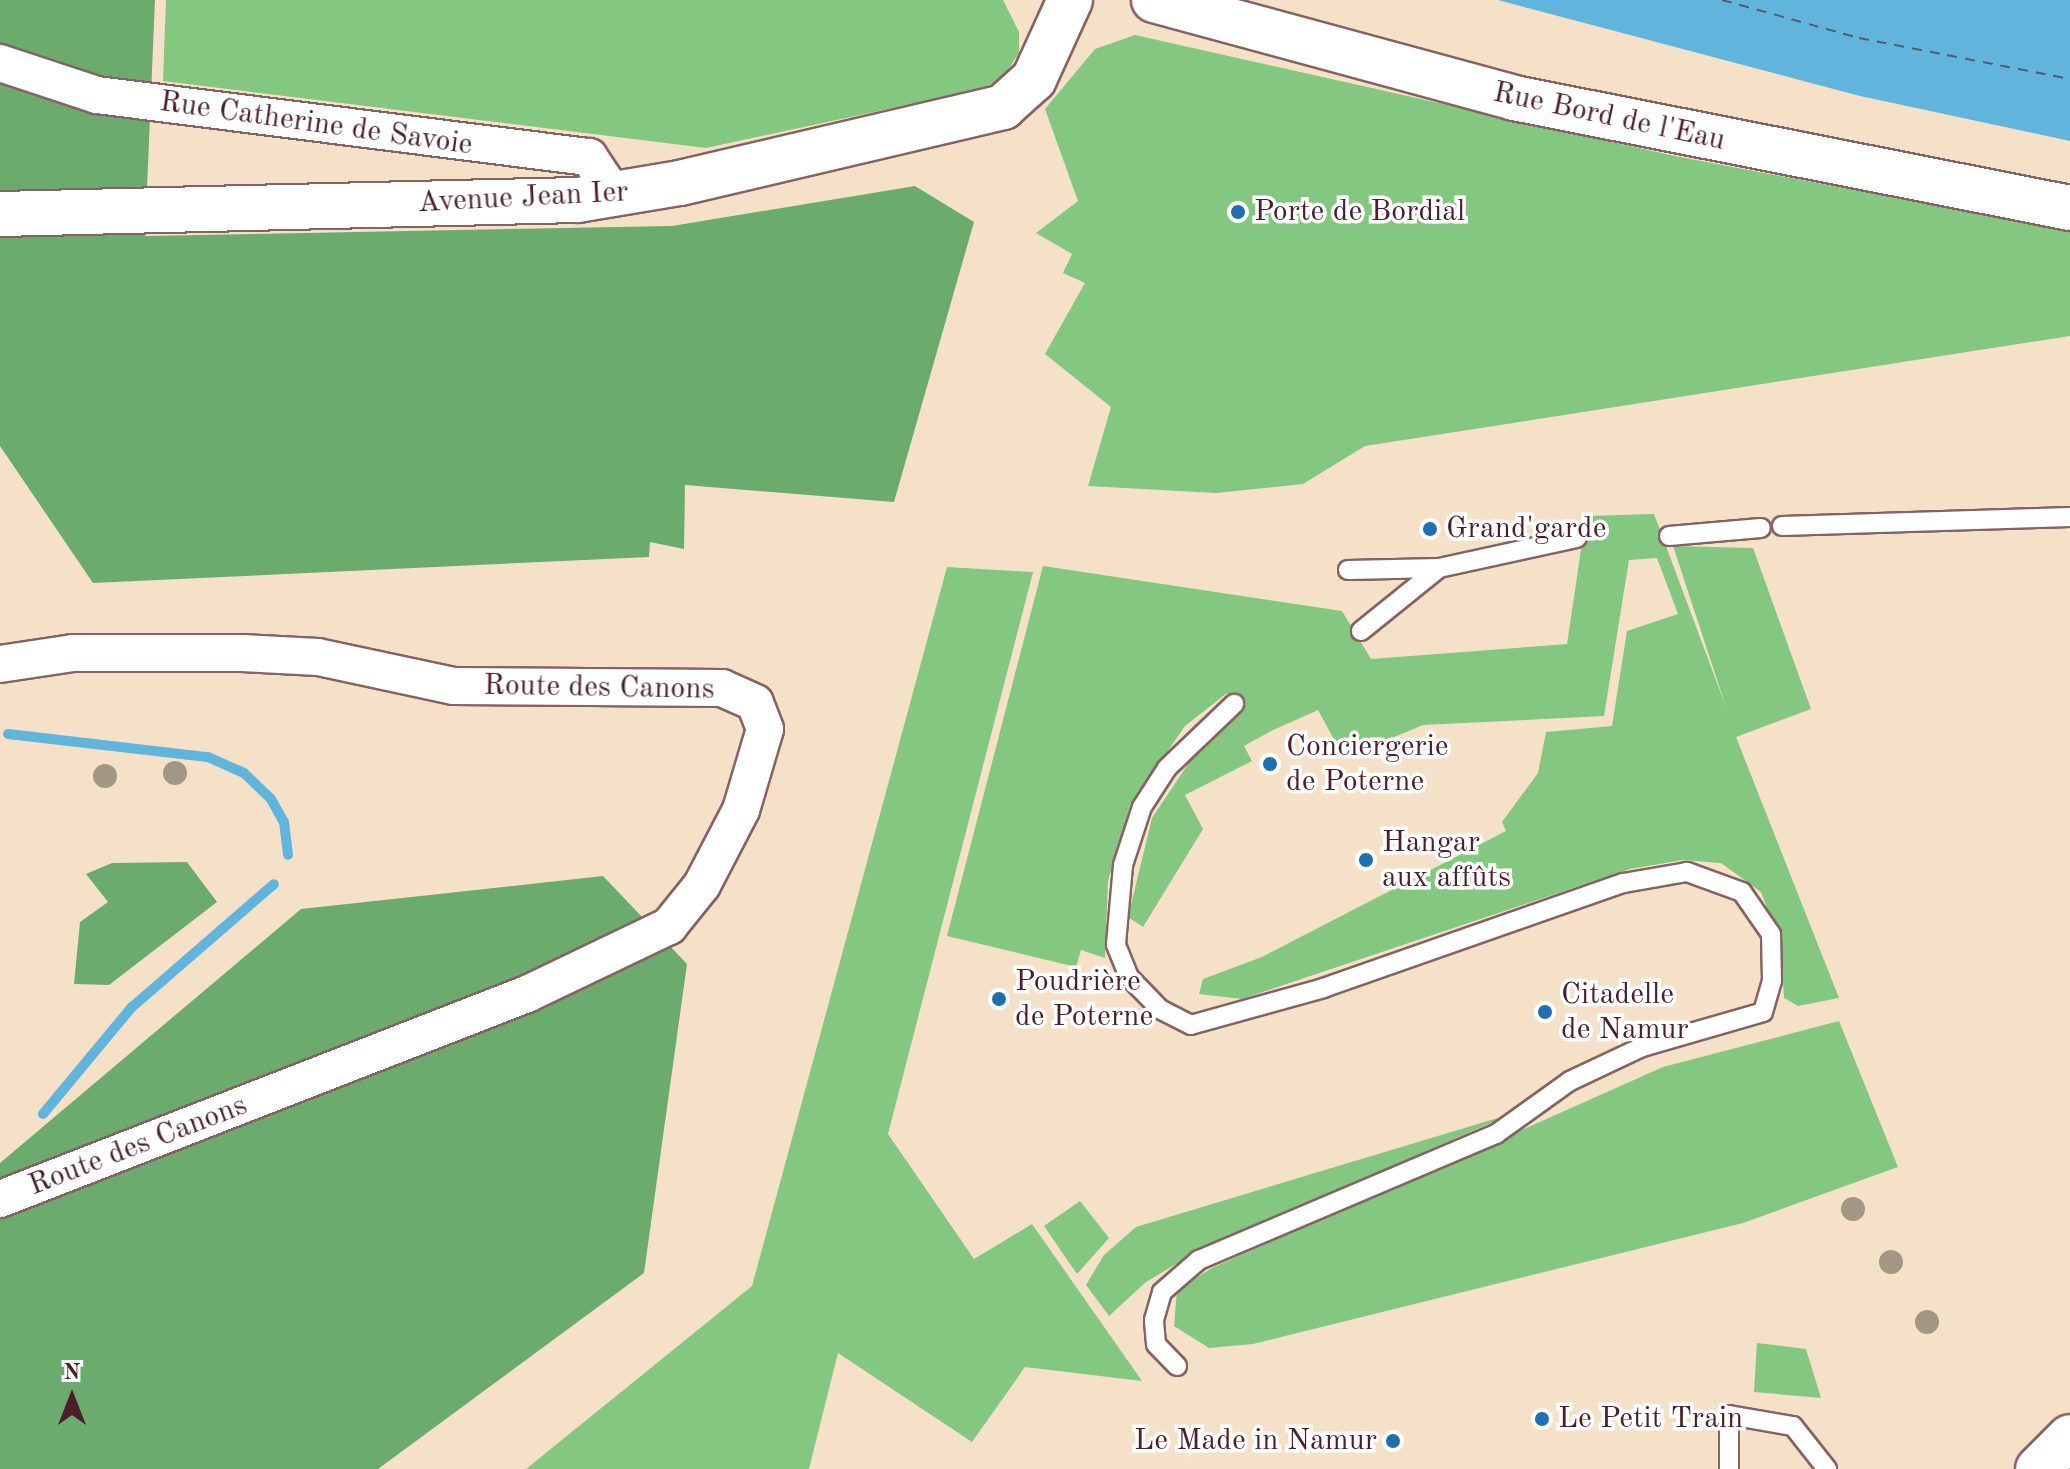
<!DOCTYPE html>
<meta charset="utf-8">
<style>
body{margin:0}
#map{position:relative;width:2070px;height:1469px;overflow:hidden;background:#f5e1c8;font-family:"Old Standard TT",serif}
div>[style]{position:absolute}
.green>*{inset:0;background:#84c780}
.forest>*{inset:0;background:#6bac6e}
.water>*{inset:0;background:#61b5dd}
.stream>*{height:10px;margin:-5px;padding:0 5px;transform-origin:5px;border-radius:5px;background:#61b5dd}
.ferry>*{height:2px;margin-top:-1px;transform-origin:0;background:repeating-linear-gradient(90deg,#535b72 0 10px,transparent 0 18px)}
.roads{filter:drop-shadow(2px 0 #866362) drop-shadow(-2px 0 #866362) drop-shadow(0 2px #866362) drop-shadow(0 -2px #866362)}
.lane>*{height:18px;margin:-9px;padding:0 9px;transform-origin:9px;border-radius:9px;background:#fff}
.street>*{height:36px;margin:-18px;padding:0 18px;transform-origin:18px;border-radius:18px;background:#fff}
.secondary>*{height:44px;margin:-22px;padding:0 22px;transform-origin:22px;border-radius:22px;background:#fff}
.trees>*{width:24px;height:24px;margin:-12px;border-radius:50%;background:#a29782}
.dots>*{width:22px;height:22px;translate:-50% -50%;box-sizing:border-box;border:4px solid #fff;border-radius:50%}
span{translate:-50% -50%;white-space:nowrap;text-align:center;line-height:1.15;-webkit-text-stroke:7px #fff;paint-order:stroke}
.street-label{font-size:30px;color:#4a1f2b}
.poi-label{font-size:30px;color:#4a1f2b}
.left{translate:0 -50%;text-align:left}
.right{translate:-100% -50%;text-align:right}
.north{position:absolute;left:32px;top:1357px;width:80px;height:80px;-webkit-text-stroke:6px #fff;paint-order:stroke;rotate:0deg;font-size:22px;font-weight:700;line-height:32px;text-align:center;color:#4a1f2b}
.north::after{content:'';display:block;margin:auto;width:28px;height:36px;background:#4a1f2b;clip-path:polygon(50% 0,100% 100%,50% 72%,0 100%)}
</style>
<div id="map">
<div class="green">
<div style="clip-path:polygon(166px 0,1003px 0,1019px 32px,1019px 53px,1002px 79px,981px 89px,706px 148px,163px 81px)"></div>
<div style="clip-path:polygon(1135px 35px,1675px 156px,2070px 231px,2070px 336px,1365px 446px,1303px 484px,1216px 493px,1088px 486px,1111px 407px,1045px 354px,1085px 283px,1063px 273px,1072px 254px,1036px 233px,1078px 201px,1045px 109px,1095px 49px)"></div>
<div style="clip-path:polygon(1654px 514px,1726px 707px,1673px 546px,1753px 548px,1811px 709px,1736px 737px,1839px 998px,1798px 1006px,1784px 998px,1781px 944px,1761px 892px,1721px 863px,1683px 860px,1630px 869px,1242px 999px,1199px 994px,1203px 979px,1262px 957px,1506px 831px,1502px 822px,1538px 773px,1546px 732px,1612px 726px,1627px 631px,1678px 614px,1657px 558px,1629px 560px,1604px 716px,1423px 725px,1344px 758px,1318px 710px,1271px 731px,1244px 746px,1252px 761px,1185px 795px,1203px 829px,1143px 927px,1128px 917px,1152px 818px,1188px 764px,1239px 715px,1227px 693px,1185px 726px,1130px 806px,1108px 881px,1105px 958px,1081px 950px,1076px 967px,947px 936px,1043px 566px,1342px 611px,1371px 659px,1567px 644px,1586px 516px)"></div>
<div style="clip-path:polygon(947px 567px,1033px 572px,888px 1134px,974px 1259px,1032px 1224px,1142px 1381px,1025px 1367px,972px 1442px,838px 1353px,809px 1469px,526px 1469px,752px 1286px)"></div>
<div style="clip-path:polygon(1839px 1021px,1898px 1167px,1743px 1223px,1253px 1344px,1209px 1348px,1174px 1326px,1177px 1290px,1212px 1268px,1663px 1067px)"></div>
<div style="clip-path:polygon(1511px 1114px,1196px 1252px,1146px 1282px,1109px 1316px,1086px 1285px,1104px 1255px,1136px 1227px)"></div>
<div style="clip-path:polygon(1080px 1201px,1109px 1238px,1077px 1274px,1044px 1226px)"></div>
<div style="clip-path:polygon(1757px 1343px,1806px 1349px,1821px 1398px,1754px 1392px)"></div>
</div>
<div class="forest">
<div style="clip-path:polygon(0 0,155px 0,145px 236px,672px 226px,915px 186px,974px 222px,894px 502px,685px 485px,684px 549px,650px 542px,649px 557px,93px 583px,0 446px)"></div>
<div style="clip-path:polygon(187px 862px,217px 902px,109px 985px,74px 984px,80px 922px,108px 902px,86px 874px,112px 863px)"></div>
<div style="clip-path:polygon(603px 876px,687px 964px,644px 1273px,378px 1469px,0 1469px,0 1163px,301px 909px)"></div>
</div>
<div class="water">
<div style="clip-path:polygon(1498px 0,2070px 0,2070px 141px,1860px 96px)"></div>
</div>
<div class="stream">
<div style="left:8px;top:734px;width:201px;rotate:6.6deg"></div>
<div style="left:208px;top:757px;width:39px;rotate:24deg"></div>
<div style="left:244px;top:773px;width:37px;rotate:44deg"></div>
<div style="left:271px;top:799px;width:26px;rotate:61deg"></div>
<div style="left:284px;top:822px;width:33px;rotate:83deg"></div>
<div style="left:43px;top:1114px;width:138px;rotate:-50.3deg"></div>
<div style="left:131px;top:1008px;width:189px;rotate:-40.9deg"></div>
</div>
<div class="ferry">
<div style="left:1722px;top:0;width:142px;rotate:15.5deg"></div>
<div style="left:1859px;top:38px;width:215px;rotate:11deg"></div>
</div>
<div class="roads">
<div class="lane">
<div style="left:1782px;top:526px;width:288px;rotate:-1.8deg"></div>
<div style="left:1669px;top:536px;width:92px;rotate:-5deg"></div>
<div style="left:1348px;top:570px;width:91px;rotate:-1.3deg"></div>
<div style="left:1439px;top:568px;width:141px;rotate:-12.3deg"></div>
<div style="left:1361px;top:631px;width:100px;rotate:-38.9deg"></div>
<div style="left:1177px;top:1366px;width:30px;rotate:-134deg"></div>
<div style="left:1156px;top:1344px;width:24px;rotate:-95deg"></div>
<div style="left:1154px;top:1320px;width:29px;rotate:-74deg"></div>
<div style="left:1162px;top:1292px;width:49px;rotate:-40.9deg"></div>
<div style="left:1199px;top:1260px;width:323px;rotate:-23deg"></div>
<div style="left:1496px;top:1134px;width:91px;rotate:-35.6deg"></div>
<div style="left:1570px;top:1081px;width:80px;rotate:-25.3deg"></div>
<div style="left:1642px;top:1047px;width:126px;rotate:-16.1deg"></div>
<div style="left:1763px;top:1012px;width:32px;rotate:-74deg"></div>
<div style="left:1772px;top:981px;width:47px;rotate:-91.2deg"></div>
<div style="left:1771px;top:934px;width:51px;rotate:-124.6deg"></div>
<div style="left:1742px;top:892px;width:59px;rotate:-160deg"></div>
<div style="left:1687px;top:872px;width:65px;rotate:170.2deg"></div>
<div style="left:1623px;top:883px;width:317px;rotate:160.7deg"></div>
<div style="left:1324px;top:988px;width:138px;rotate:164.5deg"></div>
<div style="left:1191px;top:1025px;width:35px;rotate:-153deg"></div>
<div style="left:1160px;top:1009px;width:45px;rotate:-134.1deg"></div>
<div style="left:1129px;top:977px;width:35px;rotate:-112deg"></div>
<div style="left:1116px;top:944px;width:79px;rotate:-84.9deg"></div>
<div style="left:1123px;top:865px;width:61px;rotate:-71.9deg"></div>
<div style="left:1142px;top:807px;width:46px;rotate:-57.3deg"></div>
<div style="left:1167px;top:768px;width:93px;rotate:-43.7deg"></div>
<div style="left:1729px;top:1469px;width:54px;rotate:-90deg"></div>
<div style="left:1729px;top:1415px;width:65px;rotate:9.8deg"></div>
<div style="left:1793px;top:1426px;width:55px;rotate:51.7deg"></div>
</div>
<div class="street">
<div style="left:0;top:63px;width:102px;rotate:18.3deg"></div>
<div style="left:97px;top:95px;width:496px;rotate:7.2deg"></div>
<div style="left:589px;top:157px;width:47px;rotate:56.3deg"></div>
<div style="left:0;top:664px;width:74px;rotate:-8.6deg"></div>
<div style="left:73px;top:653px;width:169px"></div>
<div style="left:242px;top:653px;width:76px;rotate:3deg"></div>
<div style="left:318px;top:657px;width:138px;rotate:12.1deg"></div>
<div style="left:453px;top:686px;width:269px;rotate:0.4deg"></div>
<div style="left:722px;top:688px;width:36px;rotate:24deg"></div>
<div style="left:755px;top:703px;width:28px;rotate:69deg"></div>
<div style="left:765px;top:729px;width:84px;rotate:106.5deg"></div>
<div style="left:741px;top:810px;width:85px;rotate:117.5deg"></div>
<div style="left:702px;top:885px;width:53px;rotate:128.8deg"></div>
<div style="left:669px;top:926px;width:157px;rotate:154.4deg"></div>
<div style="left:527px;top:994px;width:565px;rotate:158.74deg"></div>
</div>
<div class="secondary">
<div style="left:1154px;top:0;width:373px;rotate:15.2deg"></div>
<div style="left:1514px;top:98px;width:567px;rotate:11.19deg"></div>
<div style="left:0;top:214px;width:578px;rotate:-1.39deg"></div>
<div style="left:578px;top:200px;width:103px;rotate:-9.5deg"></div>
<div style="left:680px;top:183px;width:332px;rotate:-13.2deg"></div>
<div style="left:1003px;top:107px;width:42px;rotate:-42.1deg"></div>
<div style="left:1034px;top:79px;width:87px;rotate:-65.5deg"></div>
<div style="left:2038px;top:1469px;width:45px;rotate:-45deg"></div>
</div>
</div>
<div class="trees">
<div style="left:175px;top:773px"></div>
<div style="left:105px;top:776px"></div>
<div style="left:1853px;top:1209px"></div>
<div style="left:1891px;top:1262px"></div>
<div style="left:1927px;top:1322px"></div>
</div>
<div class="dots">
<div style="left:1238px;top:212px;background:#1f6fb2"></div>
<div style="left:1430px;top:529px;background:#1f6fb2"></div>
<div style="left:1270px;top:764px;background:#1f6fb2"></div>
<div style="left:1366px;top:860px;background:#1f6fb2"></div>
<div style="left:999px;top:999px;background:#1f6fb2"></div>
<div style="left:1545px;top:1012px;background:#1f6fb2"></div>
<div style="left:1542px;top:1419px;background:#1f6fb2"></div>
<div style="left:1393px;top:1441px;background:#1f6fb2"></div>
</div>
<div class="street-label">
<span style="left:1609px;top:117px;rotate:12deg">Rue Bord de l'Eau</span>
<span style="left:316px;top:124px;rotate:8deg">Rue Catherine de Savoie</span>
<span style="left:523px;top:198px;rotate:-3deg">Avenue Jean Ier</span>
<span style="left:599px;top:688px;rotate:1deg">Route des Canons</span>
<span style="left:138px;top:1146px;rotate:-21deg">Route des Canons</span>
</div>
<div class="poi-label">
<span class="left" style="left:1254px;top:212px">Porte de Bordial</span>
<span class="left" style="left:1446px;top:529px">Grand'garde</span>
<span class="left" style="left:1286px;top:764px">Conciergerie<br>de Poterne</span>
<span class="left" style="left:1382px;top:860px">Hangar<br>aux affûts</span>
<span class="left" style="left:1015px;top:999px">Poudrière<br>de Poterne</span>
<span class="left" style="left:1561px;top:1012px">Citadelle<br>de Namur</span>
<span class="left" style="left:1558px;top:1419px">Le Petit Train</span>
<span class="right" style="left:1377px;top:1441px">Le Made in Namur</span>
</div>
<div class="north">N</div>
</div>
